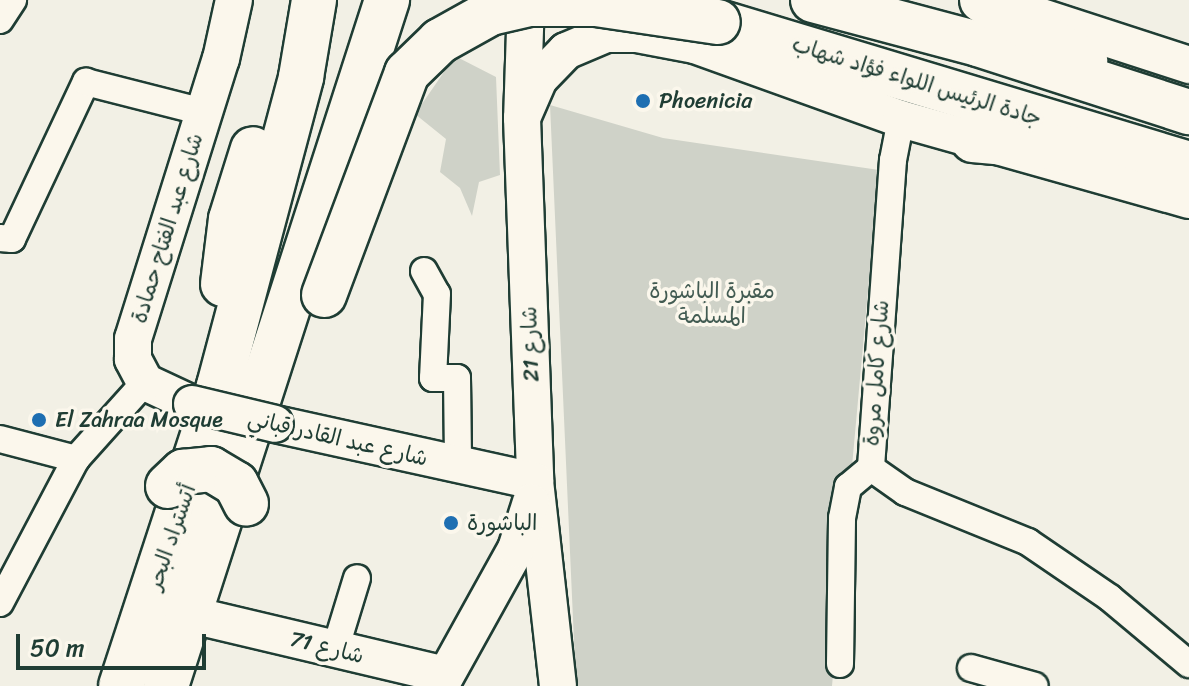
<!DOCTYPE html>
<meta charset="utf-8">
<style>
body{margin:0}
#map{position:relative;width:1189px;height:686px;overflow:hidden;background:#f2f0e5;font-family:Sriracha,"Playpen Sans Arabic",sans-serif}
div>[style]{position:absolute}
.green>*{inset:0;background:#cfd2c8}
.roads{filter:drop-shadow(2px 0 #1f3d34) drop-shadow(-2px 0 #1f3d34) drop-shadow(0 2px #1f3d34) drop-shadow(0 -2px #1f3d34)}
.street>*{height:26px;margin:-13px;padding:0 13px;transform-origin:13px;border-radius:13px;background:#fbf7ec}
.secondary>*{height:36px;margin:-18px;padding:0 18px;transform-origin:18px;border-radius:18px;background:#fbf7ec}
.highway>*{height:44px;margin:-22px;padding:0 22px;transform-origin:22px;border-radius:22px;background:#fbf7ec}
.bridges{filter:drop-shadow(2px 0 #1f3d34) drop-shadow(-2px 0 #1f3d34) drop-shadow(0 2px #1f3d34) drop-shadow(0 -2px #1f3d34)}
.secondary-bridge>*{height:36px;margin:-18px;padding:0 18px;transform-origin:18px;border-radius:18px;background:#fbf7ec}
.highway-bridge>*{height:44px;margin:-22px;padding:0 22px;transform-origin:22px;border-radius:22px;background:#fbf7ec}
.dots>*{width:22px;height:22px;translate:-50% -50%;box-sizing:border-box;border:4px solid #fbf7ec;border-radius:50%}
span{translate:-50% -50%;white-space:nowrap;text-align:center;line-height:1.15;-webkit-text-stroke:7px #fbf7ec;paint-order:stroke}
.street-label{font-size:22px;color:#1f3d34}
.poi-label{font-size:22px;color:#1f3d34}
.left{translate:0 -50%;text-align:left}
.park-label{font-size:22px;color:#425b52}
.scale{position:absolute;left:16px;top:634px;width:190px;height:36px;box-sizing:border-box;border:4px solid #1f3d34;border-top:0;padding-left:10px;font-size:24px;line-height:28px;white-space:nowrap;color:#1f3d34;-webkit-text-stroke:6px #fbf7ec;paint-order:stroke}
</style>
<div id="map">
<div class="green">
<div style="clip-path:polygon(455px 56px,496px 77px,500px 175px,479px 182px,472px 216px,460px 188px,440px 172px,446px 139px,415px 114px)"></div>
<div style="clip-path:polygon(550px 105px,663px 138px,879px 170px,832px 686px,576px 686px)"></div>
</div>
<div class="roads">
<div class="street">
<div style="left:0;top:20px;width:24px;rotate:-57deg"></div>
<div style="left:901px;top:119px;width:42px;rotate:101deg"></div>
<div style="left:893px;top:160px;width:309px;rotate:94.1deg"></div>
<div style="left:871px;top:468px;width:42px;rotate:35.2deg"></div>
<div style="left:905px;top:492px;width:133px;rotate:22.1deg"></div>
<div style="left:1028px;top:542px;width:99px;rotate:34.3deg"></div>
<div style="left:1110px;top:598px;width:103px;rotate:39.9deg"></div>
<div style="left:0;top:238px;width:12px;rotate:5deg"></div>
<div style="left:12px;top:239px;width:174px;rotate:-64.8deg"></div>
<div style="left:86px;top:82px;width:122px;rotate:14.3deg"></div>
<div style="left:424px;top:271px;width:26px;rotate:61deg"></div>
<div style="left:437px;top:294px;width:84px;rotate:92.7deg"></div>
<div style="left:433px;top:378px;width:24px"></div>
<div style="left:457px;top:378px;width:87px;rotate:89.3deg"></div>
<div style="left:0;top:439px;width:79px;rotate:14.7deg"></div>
<div style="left:0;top:603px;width:163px;rotate:-62.2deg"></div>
<div style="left:76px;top:459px;width:103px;rotate:-48.1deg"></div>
<div style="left:335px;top:650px;width:75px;rotate:-73deg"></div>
<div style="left:840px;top:664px;width:146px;rotate:-89.2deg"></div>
<div style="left:842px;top:518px;width:32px;rotate:-79deg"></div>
<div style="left:848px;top:487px;width:30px;rotate:-40deg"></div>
<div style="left:971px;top:668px;width:66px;rotate:15.7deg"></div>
</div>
<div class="secondary">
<div style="left:526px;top:0;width:118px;rotate:91.9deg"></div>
<div style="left:522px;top:118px;width:363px;rotate:87.9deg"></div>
<div style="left:535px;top:481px;width:206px;rotate:83.6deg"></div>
<div style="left:1023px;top:11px;width:175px;rotate:18deg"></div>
<div style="left:522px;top:118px;width:43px;rotate:-66.4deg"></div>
<div style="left:539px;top:79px;width:39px;rotate:-46deg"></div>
<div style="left:566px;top:51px;width:43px;rotate:-23deg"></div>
<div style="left:606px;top:34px;width:31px"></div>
<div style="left:637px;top:34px;width:59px;rotate:10.7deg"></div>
<div style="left:695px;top:45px;width:219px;rotate:19.8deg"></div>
<div style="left:901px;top:119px;width:299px;rotate:15.7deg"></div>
<div style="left:192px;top:404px;width:52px;rotate:-154.9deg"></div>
<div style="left:145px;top:382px;width:26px;rotate:-118deg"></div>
<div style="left:133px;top:359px;width:20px;rotate:-90deg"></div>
<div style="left:133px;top:339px;width:294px;rotate:-72.6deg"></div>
<div style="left:221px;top:59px;width:60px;rotate:-77.6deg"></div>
<div style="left:275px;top:424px;width:266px;rotate:12.4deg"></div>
<div style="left:209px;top:619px;width:243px;rotate:13.3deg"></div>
<div style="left:440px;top:686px;width:157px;rotate:-61deg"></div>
<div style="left:516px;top:549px;width:49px;rotate:-72.3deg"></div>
</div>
<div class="highway">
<div style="left:813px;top:0;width:171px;rotate:14.9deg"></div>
<div style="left:978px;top:44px;width:222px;rotate:17.9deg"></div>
<div style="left:982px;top:0;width:120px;rotate:30.6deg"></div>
<div style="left:682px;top:11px;width:530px;rotate:16.79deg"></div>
<div style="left:973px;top:140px;width:109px;rotate:5.2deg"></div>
<div style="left:223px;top:284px;width:65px;rotate:-83deg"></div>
<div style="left:231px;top:219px;width:73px;rotate:-72.6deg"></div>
<div style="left:121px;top:686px;width:316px;rotate:-71.9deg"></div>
<div style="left:219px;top:386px;width:320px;rotate:-75.1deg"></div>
<div style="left:301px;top:77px;width:78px;rotate:-80.4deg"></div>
<div style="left:166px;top:686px;width:721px;rotate:-72.14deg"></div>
</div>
</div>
<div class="bridges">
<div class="secondary-bridge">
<div style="left:192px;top:404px;width:85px;rotate:13.5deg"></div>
</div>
<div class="highway-bridge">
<div style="left:324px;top:295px;width:237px;rotate:-69.5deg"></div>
<div style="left:407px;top:73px;width:46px;rotate:-44.1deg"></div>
<div style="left:440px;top:41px;width:57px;rotate:-29.2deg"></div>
<div style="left:490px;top:13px;width:40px;rotate:-13deg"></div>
<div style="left:529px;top:4px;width:67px"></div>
<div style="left:596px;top:4px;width:123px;rotate:8.4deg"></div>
<div style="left:168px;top:486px;width:21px;rotate:-43deg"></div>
<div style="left:183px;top:472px;width:28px;rotate:-6deg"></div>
<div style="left:211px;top:469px;width:29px;rotate:31deg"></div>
<div style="left:236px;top:484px;width:22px;rotate:63deg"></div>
</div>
</div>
<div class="dots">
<div style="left:643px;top:101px;background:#1f6fb2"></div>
<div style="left:39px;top:420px;background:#1f6fb2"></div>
<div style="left:451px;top:523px;background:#1f6fb2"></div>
</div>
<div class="street-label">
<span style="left:917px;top:81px;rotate:17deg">جادة الرئيس اللواء فؤاد شهاب</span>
<span style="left:167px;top:228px;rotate:-73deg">شارع عبد الفتاح حمادة</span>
<span style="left:530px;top:344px;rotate:-92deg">شارع 21</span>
<span style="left:876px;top:373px;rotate:-86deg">شارع كامل مروة</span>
<span style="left:338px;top:438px;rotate:13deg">شارع عبد القادر قباني</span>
<span style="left:171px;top:537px;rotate:-71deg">أتستراد البحر</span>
<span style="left:327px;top:647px;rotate:14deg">شارع 71</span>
</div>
<div class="poi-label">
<span class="left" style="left:659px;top:101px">Phoenicia</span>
<span class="left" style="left:55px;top:420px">El Zahraa Mosque</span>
<span class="left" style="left:467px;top:523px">الباشورة</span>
</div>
<div class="park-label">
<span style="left:712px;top:303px">مقبرة الباشورة<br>المسلمة</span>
</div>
<div class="scale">50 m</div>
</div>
